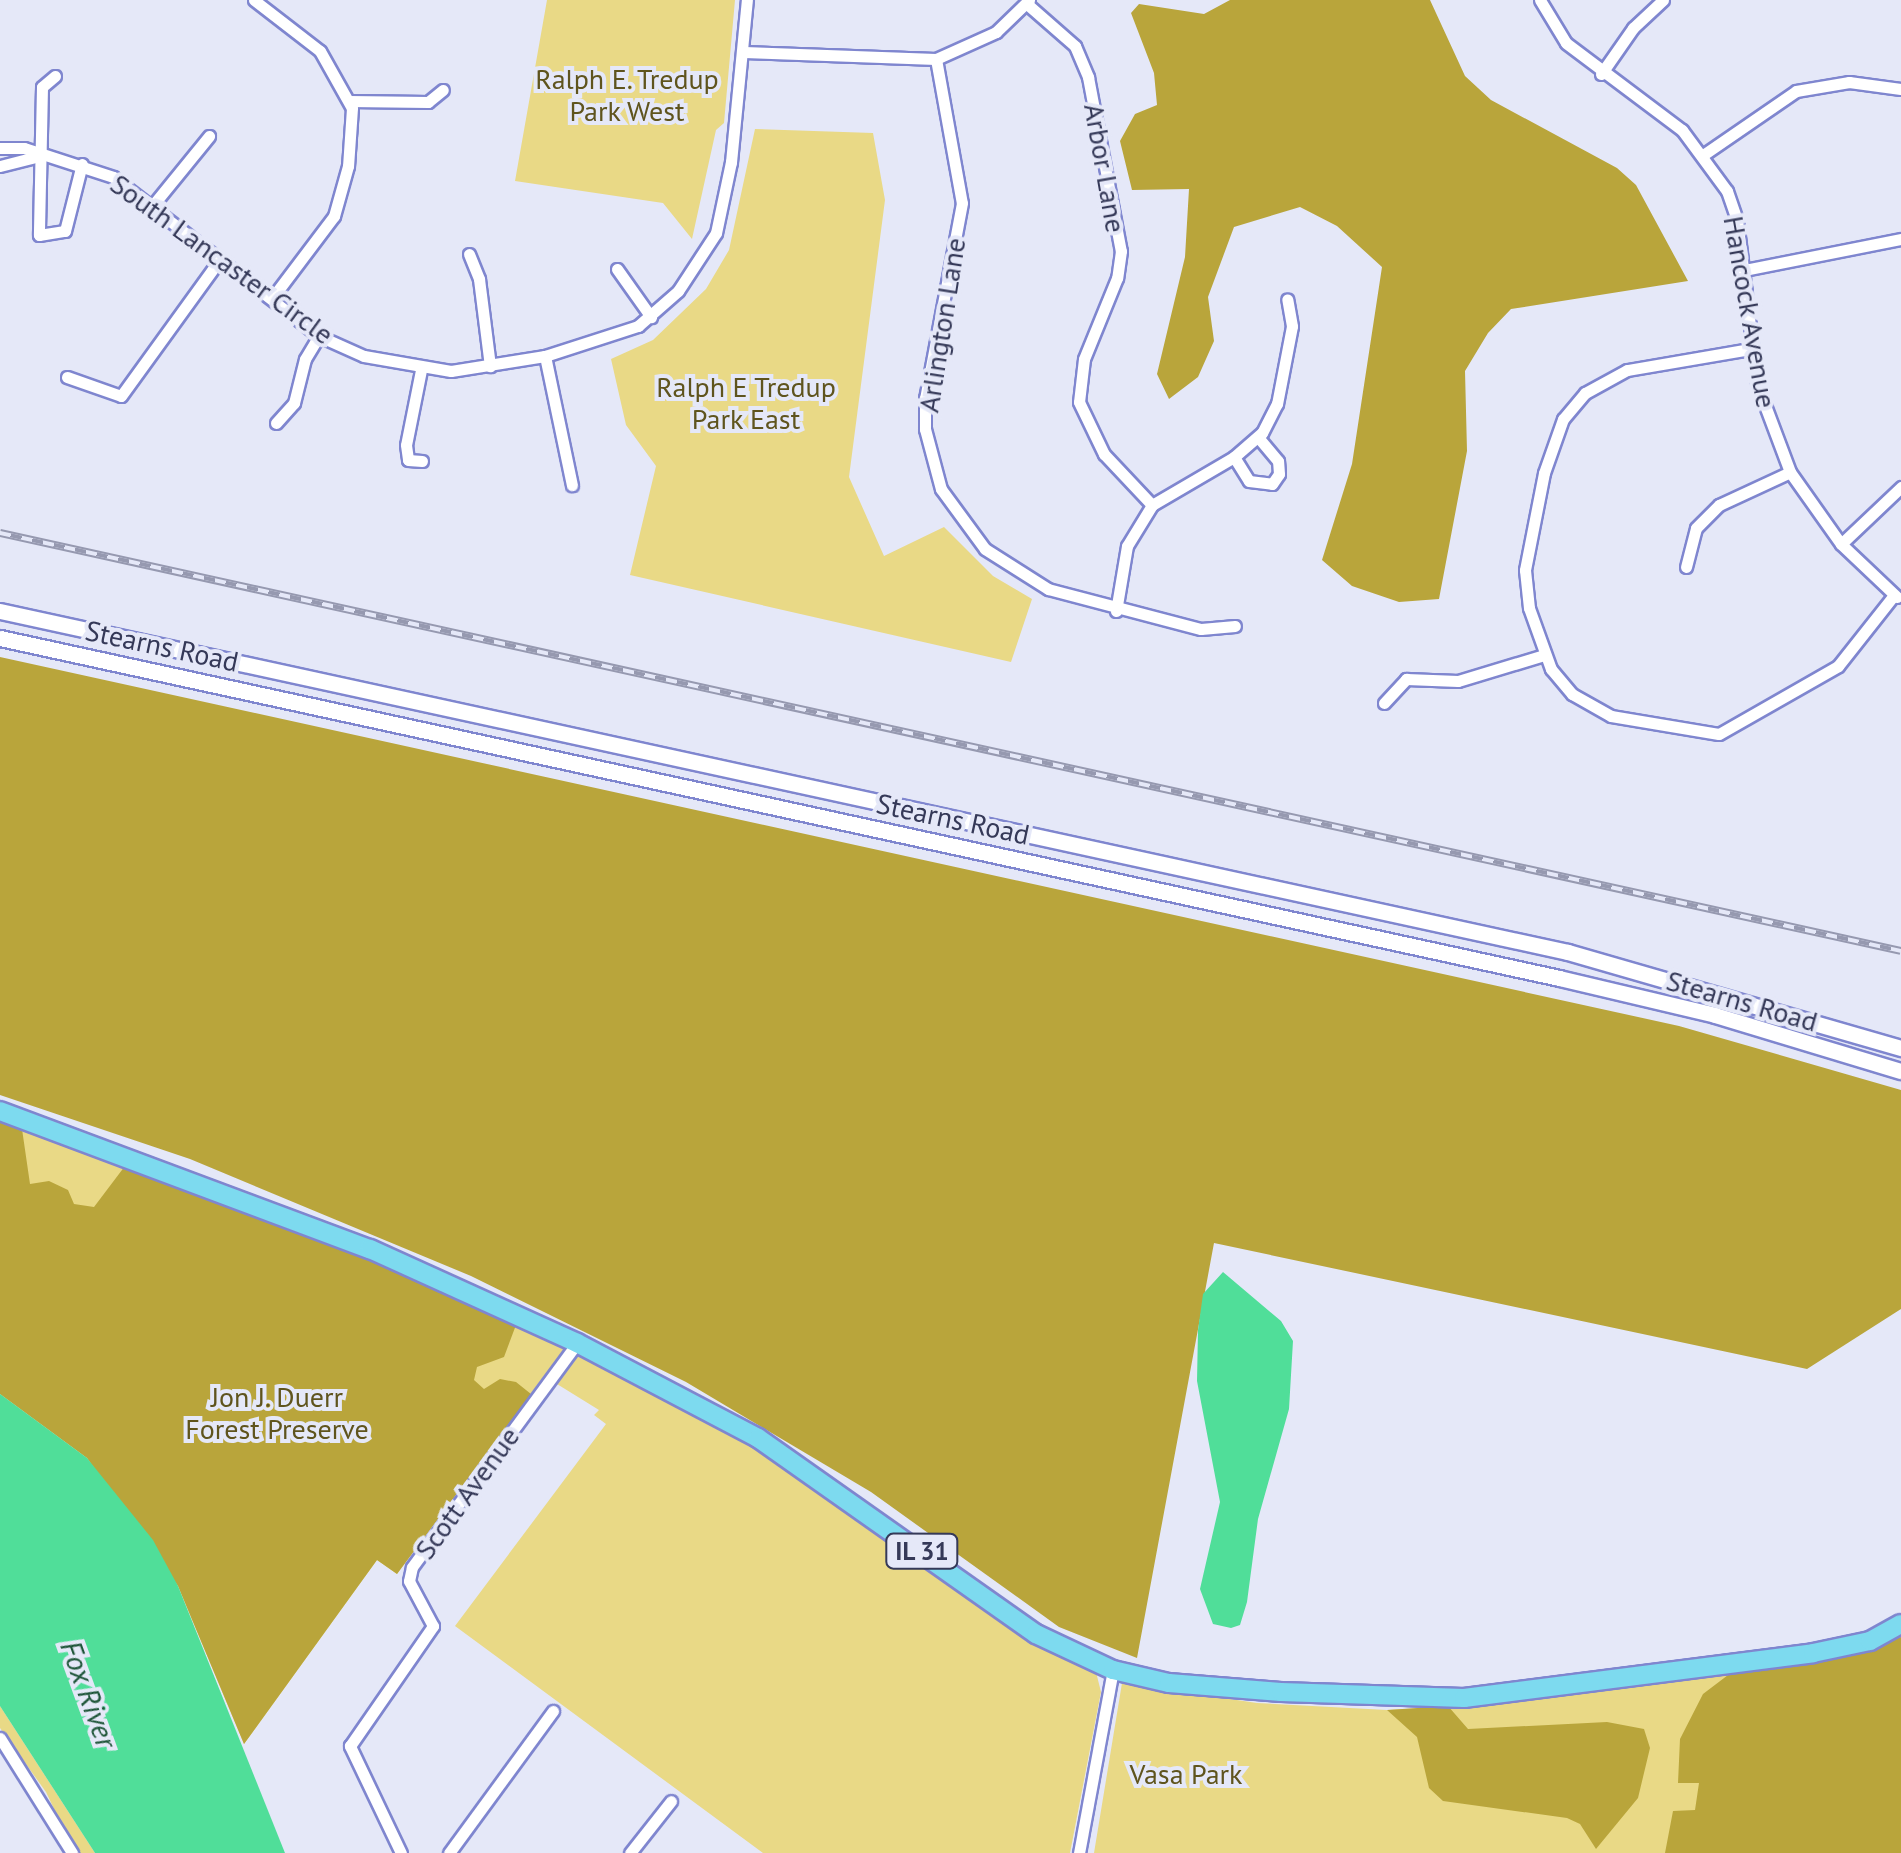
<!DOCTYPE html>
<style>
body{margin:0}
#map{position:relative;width:1901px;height:1853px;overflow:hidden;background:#e5e8f8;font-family:"PT Sans",sans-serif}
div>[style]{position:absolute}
.green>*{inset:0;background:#e9d986}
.forest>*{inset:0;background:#b9a53b}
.water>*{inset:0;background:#50de99}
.roads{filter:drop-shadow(2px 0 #7f86cf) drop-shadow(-2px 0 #7f86cf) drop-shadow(0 2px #7f86cf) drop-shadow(0 -2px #7f86cf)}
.street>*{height:11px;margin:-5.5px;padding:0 5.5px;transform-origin:5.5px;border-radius:5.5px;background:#fff}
.secondary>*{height:15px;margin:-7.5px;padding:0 7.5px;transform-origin:7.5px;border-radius:7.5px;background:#fff}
.primary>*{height:18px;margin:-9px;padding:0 9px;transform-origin:9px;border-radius:9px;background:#7ddaef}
.rail>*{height:8px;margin-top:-4px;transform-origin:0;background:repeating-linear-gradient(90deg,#e5e8f8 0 11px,#9699b0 0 22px);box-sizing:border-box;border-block:2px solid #9699b0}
span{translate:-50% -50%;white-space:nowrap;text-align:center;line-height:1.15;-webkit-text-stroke:8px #e5e8f8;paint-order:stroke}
.shield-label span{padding:2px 8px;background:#e5e8f8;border:2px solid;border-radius:8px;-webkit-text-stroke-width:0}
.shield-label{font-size:25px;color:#353958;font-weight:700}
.park-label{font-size:28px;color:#5f541d}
.street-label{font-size:28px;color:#353958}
.water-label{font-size:30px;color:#1f563a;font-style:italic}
</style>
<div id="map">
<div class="green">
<div style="clip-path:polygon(547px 0,735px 0,724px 123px,716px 130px,692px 239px,663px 203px,515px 181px)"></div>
<div style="clip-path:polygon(755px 129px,873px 133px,885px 200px,849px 477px,884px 556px,944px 527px,993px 576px,1032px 599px,1011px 662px,630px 575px,656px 466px,626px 425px,611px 359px,653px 340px,706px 289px,729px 250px)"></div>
<div style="clip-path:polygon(0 1122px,413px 1277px,614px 1372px,743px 1439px,1054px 1652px,1096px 1672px,1101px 1692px,1070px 1853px,763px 1853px,455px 1626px,606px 1424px,594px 1415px,599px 1410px,544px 1376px,397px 1574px,377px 1560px,244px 1744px,178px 1586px,87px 1458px,0 1394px)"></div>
<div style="clip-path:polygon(1901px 1637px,1901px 1853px,1094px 1853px,1122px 1683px,1257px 1703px,1387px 1710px,1493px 1704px,1829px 1659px)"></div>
<div style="clip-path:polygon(0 1706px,95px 1853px,75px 1853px,46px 1792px,0 1728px)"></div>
</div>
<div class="forest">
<div style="clip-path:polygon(1230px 0,1430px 0,1465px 76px,1491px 100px,1617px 168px,1636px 185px,1688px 281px,1511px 309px,1488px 333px,1465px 371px,1467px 451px,1439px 599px,1399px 602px,1352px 586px,1322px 560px,1352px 464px,1382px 267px,1337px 226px,1300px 207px,1234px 227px,1208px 297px,1214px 341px,1198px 377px,1169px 399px,1157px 374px,1185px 257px,1189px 189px,1132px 190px,1120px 141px,1135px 114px,1157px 105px,1154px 73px,1131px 13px,1139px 4px,1204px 14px)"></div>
<div style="clip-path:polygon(0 657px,1679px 1026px,1901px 1090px,1901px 1309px,1807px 1369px,1214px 1243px,1137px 1658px,1059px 1627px,871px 1492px,686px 1382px,471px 1276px,190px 1159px,0 1095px)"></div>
<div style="clip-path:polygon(0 1122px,22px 1129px,30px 1184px,49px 1181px,68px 1190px,74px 1204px,94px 1207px,125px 1166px,413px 1277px,516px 1325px,504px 1357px,477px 1367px,474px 1380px,484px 1389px,500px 1379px,516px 1382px,531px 1394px,397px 1574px,377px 1560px,244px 1744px,178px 1586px,87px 1458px,0 1394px)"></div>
<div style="clip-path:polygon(1901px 1637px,1901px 1853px,1665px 1853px,1673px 1811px,1695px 1810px,1699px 1783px,1678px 1783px,1680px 1739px,1703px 1694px,1732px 1672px,1829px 1659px)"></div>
<div style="clip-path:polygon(1448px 1706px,1468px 1729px,1607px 1722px,1644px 1729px,1650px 1748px,1638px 1798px,1596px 1849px,1580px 1824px,1567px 1818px,1443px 1801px,1429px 1788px,1417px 1737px,1387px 1710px)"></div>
</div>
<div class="water">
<div style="clip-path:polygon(1223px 1272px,1281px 1321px,1293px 1341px,1289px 1409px,1258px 1519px,1247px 1602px,1240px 1625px,1231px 1628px,1213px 1624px,1200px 1589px,1220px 1502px,1197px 1381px,1198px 1330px,1203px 1294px)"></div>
<div style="clip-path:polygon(0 1394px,87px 1458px,153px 1540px,178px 1586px,285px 1853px,95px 1853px,0 1706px)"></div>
</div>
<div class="roads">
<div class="street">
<div style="left:254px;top:0;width:83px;rotate:37.7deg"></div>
<div style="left:320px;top:51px;width:65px;rotate:60.7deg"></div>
<div style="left:352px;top:108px;width:58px;rotate:93.9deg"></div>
<div style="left:348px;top:166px;width:52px;rotate:105.6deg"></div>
<div style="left:334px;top:216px;width:101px;rotate:127deg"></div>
<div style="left:1540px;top:0;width:50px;rotate:58.8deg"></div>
<div style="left:1566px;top:43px;width:145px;rotate:36.9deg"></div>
<div style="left:1682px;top:130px;width:76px;rotate:53.6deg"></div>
<div style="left:1727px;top:191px;width:31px;rotate:71deg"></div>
<div style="left:1737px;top:220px;width:165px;rotate:83deg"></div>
<div style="left:1757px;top:384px;width:94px;rotate:69.4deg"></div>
<div style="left:1790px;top:472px;width:88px;rotate:54.7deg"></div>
<div style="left:1841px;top:544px;width:77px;rotate:43.4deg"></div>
<div style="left:1027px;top:4px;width:64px;rotate:41.2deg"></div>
<div style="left:1075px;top:46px;width:34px;rotate:67deg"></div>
<div style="left:1088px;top:77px;width:177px;rotate:79.3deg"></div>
<div style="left:1121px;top:251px;width:27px;rotate:98deg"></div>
<div style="left:1117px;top:278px;width:87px;rotate:112.2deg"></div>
<div style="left:1084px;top:359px;width:43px;rotate:96.6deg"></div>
<div style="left:1079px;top:402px;width:58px;rotate:64.3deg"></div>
<div style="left:1104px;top:454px;width:70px;rotate:46.7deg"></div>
<div style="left:744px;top:52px;width:192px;rotate:2.1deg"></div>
<div style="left:936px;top:59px;width:66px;rotate:-24.2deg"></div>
<div style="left:996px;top:32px;width:46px;rotate:-44.1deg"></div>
<div style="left:936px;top:59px;width:146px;rotate:79.8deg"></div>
<div style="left:962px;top:203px;width:198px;rotate:100.7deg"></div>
<div style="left:925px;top:398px;width:31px;rotate:90deg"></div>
<div style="left:925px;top:429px;width:62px;rotate:75.1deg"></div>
<div style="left:941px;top:489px;width:74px;rotate:53.7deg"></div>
<div style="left:985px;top:549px;width:75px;rotate:32.4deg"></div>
<div style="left:1048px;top:589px;width:158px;rotate:14.7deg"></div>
<div style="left:1201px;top:629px;width:34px;rotate:-5deg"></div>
<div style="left:1601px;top:74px;width:56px;rotate:-55.2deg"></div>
<div style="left:1633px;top:28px;width:41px;rotate:-43deg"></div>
<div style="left:55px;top:76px;width:17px;rotate:140deg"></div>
<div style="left:42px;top:87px;width:148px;rotate:91.2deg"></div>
<div style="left:39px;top:235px;width:26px;rotate:-9deg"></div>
<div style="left:65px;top:231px;width:69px;rotate:-75.8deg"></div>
<div style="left:349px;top:101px;width:79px;rotate:0.7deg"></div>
<div style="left:428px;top:102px;width:19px;rotate:-39deg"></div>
<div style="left:0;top:148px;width:24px"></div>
<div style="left:24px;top:148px;width:94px;rotate:18deg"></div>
<div style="left:113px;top:177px;width:260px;rotate:37.7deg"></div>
<div style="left:319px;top:336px;width:49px;rotate:24deg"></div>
<div style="left:364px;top:356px;width:88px;rotate:9.8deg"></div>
<div style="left:451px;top:371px;width:95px;rotate:-9.1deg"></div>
<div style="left:545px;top:356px;width:98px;rotate:-17.9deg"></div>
<div style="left:638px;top:326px;width:53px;rotate:-41.2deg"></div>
<div style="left:678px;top:291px;width:69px;rotate:-56.8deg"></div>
<div style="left:716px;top:233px;width:73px;rotate:-78.1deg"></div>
<div style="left:731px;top:162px;width:163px;rotate:-84.4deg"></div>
<div style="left:1703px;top:155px;width:113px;rotate:-34.5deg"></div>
<div style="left:1796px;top:91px;width:54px;rotate:-9.6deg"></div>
<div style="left:1849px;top:82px;width:52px;rotate:7.7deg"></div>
<div style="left:0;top:166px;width:40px;rotate:-14.4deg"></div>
<div style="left:153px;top:205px;width:89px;rotate:-50.9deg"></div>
<div style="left:469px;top:254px;width:27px;rotate:68deg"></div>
<div style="left:479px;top:279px;width:88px;rotate:82.8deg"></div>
<div style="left:617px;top:269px;width:59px;rotate:54.7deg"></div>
<div style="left:1744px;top:270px;width:160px;rotate:-11.2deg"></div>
<div style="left:1750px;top:349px;width:125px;rotate:170.3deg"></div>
<div style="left:1627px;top:370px;width:48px;rotate:151.3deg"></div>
<div style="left:1585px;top:393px;width:34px;rotate:130deg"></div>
<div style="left:1563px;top:419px;width:57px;rotate:109.4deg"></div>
<div style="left:1544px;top:473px;width:99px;rotate:101.1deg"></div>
<div style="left:1525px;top:570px;width:38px;rotate:84deg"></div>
<div style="left:1529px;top:608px;width:65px;rotate:70.2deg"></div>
<div style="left:1551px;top:669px;width:33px;rotate:50deg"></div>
<div style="left:1572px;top:694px;width:45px;rotate:29.4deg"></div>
<div style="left:1611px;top:716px;width:109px;rotate:9.5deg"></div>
<div style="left:1719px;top:734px;width:137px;rotate:-29.7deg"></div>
<div style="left:1838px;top:666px;width:90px;rotate:-51.7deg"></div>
<div style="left:545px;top:356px;width:132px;rotate:78.2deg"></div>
<div style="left:421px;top:370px;width:76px;rotate:101.3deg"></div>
<div style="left:406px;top:445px;width:15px;rotate:82deg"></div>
<div style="left:408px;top:460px;width:14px;rotate:4deg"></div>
<div style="left:67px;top:377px;width:57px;rotate:19.4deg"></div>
<div style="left:121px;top:396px;width:165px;rotate:-54.1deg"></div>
<div style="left:276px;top:423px;width:27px;rotate:-48deg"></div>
<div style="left:294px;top:403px;width:45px;rotate:-76deg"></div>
<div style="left:305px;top:359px;width:27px;rotate:-59deg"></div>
<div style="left:1234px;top:457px;width:28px;rotate:58deg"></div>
<div style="left:1249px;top:481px;width:23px;rotate:7deg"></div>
<div style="left:1272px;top:484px;width:12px;rotate:-55deg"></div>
<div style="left:1279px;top:474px;width:13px;rotate:-94deg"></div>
<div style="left:1278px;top:461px;width:31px;rotate:-130deg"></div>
<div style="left:1841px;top:544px;width:83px;rotate:-43.5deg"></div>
<div style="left:1686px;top:567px;width:40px;rotate:-75.6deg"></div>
<div style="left:1696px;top:528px;width:33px;rotate:-45deg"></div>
<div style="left:1719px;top:505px;width:78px;rotate:-24.9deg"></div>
<div style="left:1116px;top:611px;width:66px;rotate:-80.4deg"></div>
<div style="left:1127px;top:546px;width:48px;rotate:-58.6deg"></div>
<div style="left:1152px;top:505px;width:95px;rotate:-30.3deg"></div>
<div style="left:1234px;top:457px;width:37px;rotate:-41deg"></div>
<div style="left:1262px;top:433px;width:33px;rotate:-63deg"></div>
<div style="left:1277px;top:404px;width:79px;rotate:-79.1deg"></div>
<div style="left:1292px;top:326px;width:27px;rotate:-100deg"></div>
<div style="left:1384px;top:703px;width:33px;rotate:-47deg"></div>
<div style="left:1406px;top:679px;width:52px;rotate:2.2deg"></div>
<div style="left:1458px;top:681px;width:90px;rotate:-16.8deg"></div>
<div style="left:0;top:1738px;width:136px;rotate:57.9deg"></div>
<div style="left:401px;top:1853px;width:119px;rotate:-115.5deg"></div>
<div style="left:350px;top:1746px;width:146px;rotate:-55.3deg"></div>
<div style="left:433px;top:1626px;width:51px;rotate:-118.1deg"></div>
<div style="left:409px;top:1581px;width:14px;rotate:-78deg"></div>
<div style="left:412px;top:1567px;width:278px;rotate:-53.6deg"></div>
<div style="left:449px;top:1853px;width:176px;rotate:-53.8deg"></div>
<div style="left:630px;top:1853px;width:66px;rotate:-51.7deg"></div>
<div style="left:1079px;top:1853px;width:186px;rotate:-79.5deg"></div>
</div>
<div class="secondary">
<div style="left:0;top:611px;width:1605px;rotate:12.27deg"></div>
<div style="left:1568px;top:952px;width:347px;rotate:16.1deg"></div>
<div style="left:0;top:638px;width:1596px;rotate:12.3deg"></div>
<div style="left:1559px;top:978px;width:160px;rotate:13.3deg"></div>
<div style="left:1715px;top:1015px;width:194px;rotate:16.8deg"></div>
</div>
<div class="primary">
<div style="left:0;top:1111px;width:395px;rotate:20.5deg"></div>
<div style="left:370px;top:1249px;width:227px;rotate:24.4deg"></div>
<div style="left:577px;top:1343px;width:204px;rotate:27.7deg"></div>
<div style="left:758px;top:1438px;width:340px;rotate:35.2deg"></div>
<div style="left:1036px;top:1634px;width:85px;rotate:25.1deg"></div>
<div style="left:1113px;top:1670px;width:57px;rotate:13.1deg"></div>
<div style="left:1169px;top:1683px;width:112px;rotate:4.6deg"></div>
<div style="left:1281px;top:1692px;width:183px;rotate:1.9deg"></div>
<div style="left:1464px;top:1698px;width:352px;rotate:-7.3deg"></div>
<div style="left:1813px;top:1653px;width:58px;rotate:-11.9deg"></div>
<div style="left:1870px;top:1641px;width:35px;rotate:-29deg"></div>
</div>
</div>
<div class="rail">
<div style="left:0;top:533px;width:1946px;rotate:12.4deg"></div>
</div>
<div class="shield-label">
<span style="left:922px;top:1551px">IL 31</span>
</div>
<div class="park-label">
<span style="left:627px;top:95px">Ralph E. Tredup<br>Park West</span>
<span style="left:746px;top:403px">Ralph E Tredup<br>Park East</span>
<span style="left:277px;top:1413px">Jon J. Duerr<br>Forest Preserve</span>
<span style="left:1186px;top:1774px">Vasa Park</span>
</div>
<div class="street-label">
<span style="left:1105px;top:168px;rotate:80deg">Arbor Lane</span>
<span style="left:222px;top:259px;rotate:36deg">South Lancaster Circle</span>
<span style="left:1750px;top:312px;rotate:80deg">Hancock Avenue</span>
<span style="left:942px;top:325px;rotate:-81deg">Arlington Lane</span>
<span style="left:162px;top:646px;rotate:12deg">Stearns Road</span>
<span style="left:953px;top:819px;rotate:12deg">Stearns Road</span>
<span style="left:1742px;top:1001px;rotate:16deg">Stearns Road</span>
<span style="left:467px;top:1493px;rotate:-54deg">Scott Avenue</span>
</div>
<div class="water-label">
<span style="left:89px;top:1694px;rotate:70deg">Fox River</span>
</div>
</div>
